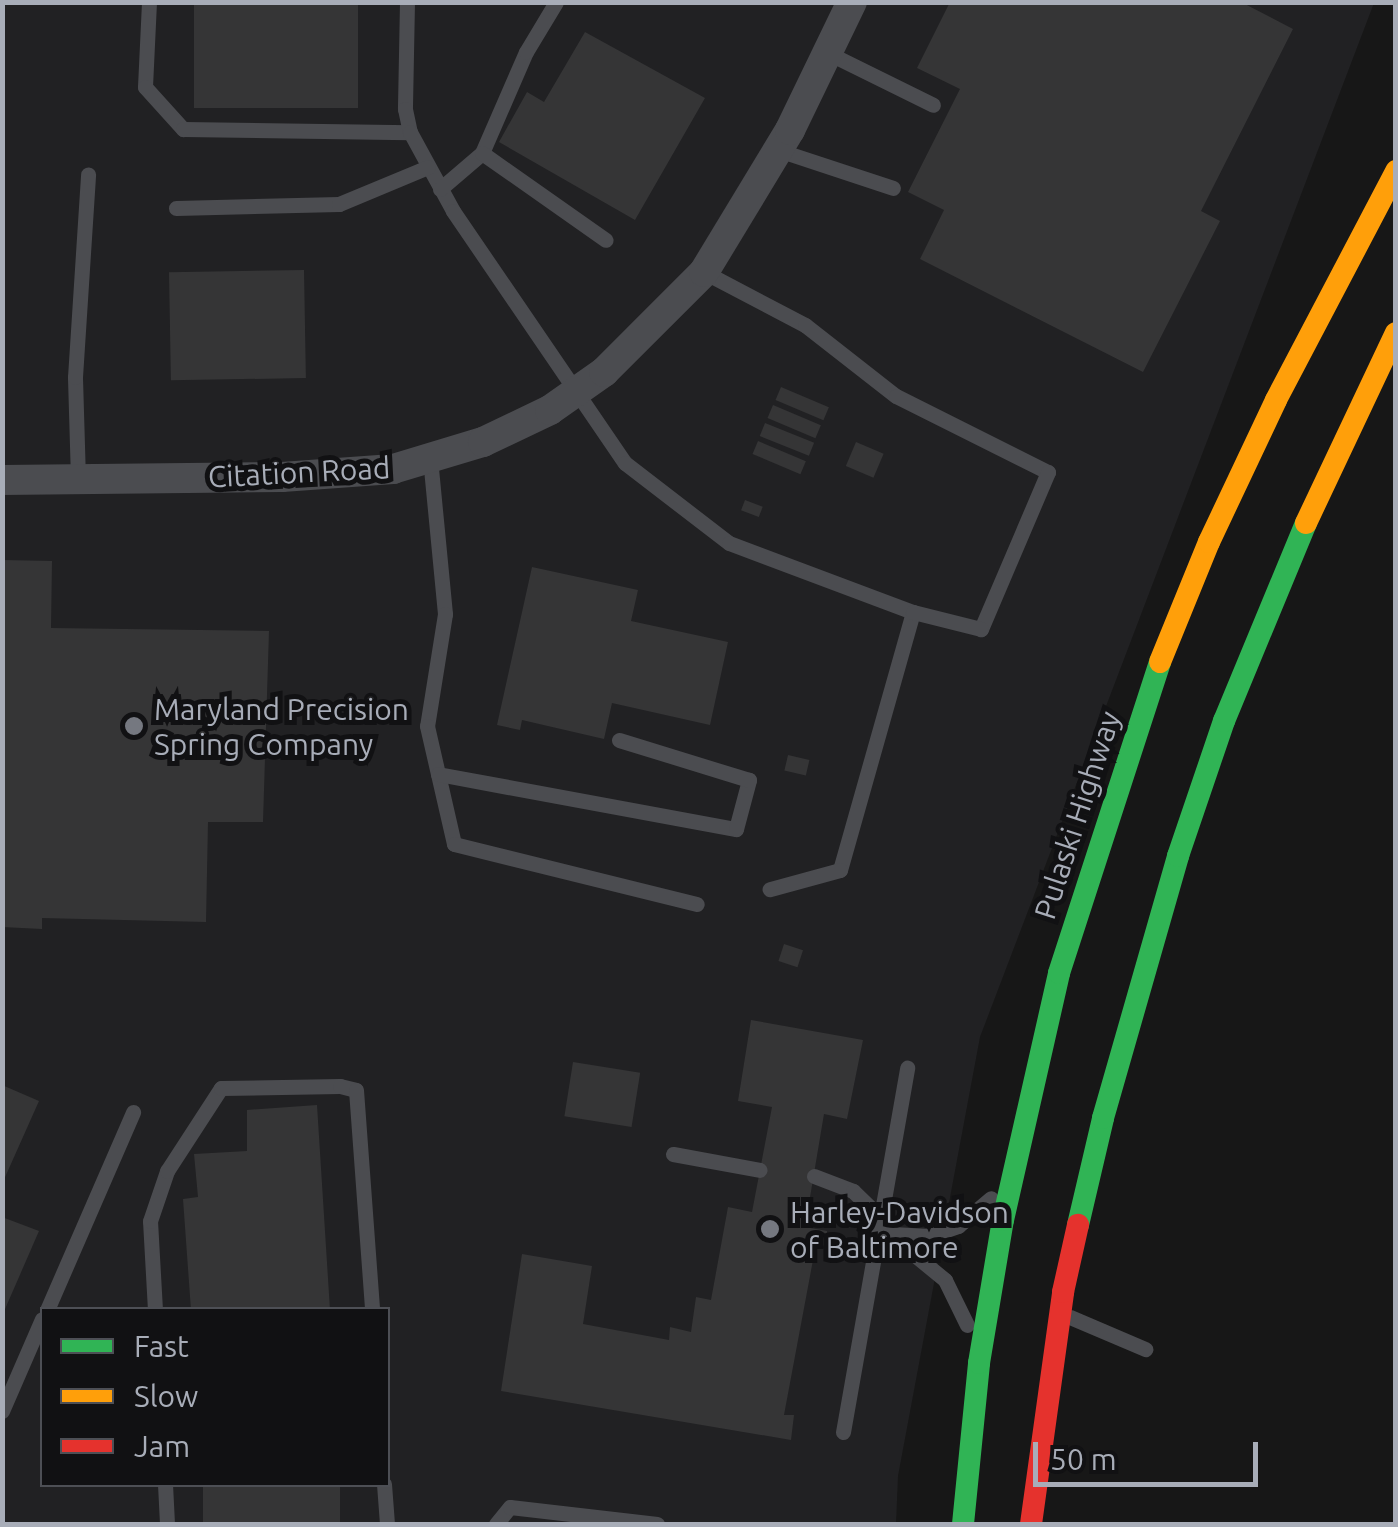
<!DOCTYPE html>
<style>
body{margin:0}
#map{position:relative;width:1398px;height:1527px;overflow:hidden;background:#171717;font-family:Ubuntu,sans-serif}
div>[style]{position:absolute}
.built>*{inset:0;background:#212123}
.building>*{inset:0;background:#353536;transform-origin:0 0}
.lane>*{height:15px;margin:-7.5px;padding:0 7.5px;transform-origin:7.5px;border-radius:7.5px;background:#4b4c50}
.street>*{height:30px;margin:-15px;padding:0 15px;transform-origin:15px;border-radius:15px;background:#4b4c50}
.fast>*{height:22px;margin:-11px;padding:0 11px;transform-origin:11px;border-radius:11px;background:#30b455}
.slow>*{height:22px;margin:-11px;padding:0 11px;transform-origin:11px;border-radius:11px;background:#ff9f0a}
.jam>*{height:22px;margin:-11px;padding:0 11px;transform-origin:11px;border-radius:11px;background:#e5322d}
.dots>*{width:28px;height:28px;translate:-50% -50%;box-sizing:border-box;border:5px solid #111113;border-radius:50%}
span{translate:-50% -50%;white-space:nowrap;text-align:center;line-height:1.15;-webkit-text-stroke:10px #111113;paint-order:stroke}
.street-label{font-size:30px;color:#a8adb8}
.poi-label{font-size:30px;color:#a8adb8}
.left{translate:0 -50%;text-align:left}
.frame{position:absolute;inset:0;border:5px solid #a8adb8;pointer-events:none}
.legend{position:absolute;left:40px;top:1307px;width:350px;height:180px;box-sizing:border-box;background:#111113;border:2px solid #4d4f55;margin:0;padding:12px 18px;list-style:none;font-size:30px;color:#a8adb8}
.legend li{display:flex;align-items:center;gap:20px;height:50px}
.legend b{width:50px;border:2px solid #4d4f55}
.scale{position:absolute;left:1033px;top:1442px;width:225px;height:45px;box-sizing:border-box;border:5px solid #a8adb8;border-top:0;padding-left:12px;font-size:30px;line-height:35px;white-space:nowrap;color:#a8adb8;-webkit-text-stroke:8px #111113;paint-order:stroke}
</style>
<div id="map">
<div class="built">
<div style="clip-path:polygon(evenodd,3px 3px,1374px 3px,980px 1037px,898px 1476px,896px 1524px,3px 1524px,3px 3px,42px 1310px,388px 1310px,388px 1484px,42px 1484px,42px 1310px)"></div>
</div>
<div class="building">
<div style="left:194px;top:2px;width:164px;height:106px"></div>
<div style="clip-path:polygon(950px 2px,1241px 2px,1293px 29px,1201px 211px,1220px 221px,1143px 372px,920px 259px,944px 210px,908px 192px,960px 89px,917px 68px)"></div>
<div style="clip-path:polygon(585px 32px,705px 98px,635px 220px,499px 142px,527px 92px,544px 102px)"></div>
<div style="left:304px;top:270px;width:108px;height:135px;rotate:89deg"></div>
<div style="left:781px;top:387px;width:52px;height:14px;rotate:23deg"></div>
<div style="left:773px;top:405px;width:52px;height:14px;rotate:23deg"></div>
<div style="left:765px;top:423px;width:53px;height:14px;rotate:22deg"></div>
<div style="left:758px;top:441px;width:52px;height:14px;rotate:23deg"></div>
<div style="left:856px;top:442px;width:30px;height:26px;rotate:23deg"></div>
<div style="left:745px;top:500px;width:19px;height:11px;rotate:21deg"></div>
<div style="clip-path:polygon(2px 560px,52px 561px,51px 628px,269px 631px,263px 822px,208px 822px,206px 922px,42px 918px,42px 929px,2px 927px)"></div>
<div style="clip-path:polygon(532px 567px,638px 590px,631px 621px,728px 642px,710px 725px,612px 703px,604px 739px,522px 720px,520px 730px,497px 725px)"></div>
<div style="left:788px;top:755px;width:22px;height:16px;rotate:13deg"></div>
<div style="left:784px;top:944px;width:20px;height:18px;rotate:18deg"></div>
<div style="clip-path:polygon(751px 1020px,863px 1040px,847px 1119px,824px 1114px,805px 1227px,827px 1231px,827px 1246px,816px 1244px,784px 1415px,794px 1415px,791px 1440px,501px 1391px,522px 1254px,592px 1266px,583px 1324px,669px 1340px,670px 1327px,691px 1332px,696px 1297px,711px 1300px,728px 1207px,752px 1212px,772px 1107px,738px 1101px)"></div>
<div style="left:573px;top:1062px;width:68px;height:55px;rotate:9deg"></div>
<div style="clip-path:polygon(2px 1085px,39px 1101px,2px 1184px)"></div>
<div style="clip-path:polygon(317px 1105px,330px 1310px,191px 1310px,183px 1199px,198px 1197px,194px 1154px,247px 1151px,247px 1110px)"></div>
<div style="clip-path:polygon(2px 1217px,39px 1231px,2px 1316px)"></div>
<div style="left:203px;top:1484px;width:137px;height:40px"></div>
</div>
<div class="lane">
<div style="left:149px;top:2px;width:85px;rotate:92.7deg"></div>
<div style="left:145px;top:87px;width:57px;rotate:47.9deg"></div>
<div style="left:183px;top:129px;width:227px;rotate:0.8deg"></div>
<div style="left:407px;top:2px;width:107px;rotate:91.1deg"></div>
<div style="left:405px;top:109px;width:24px;rotate:78deg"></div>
<div style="left:410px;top:132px;width:90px;rotate:61.4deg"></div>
<div style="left:453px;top:211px;width:305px;rotate:55.7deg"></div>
<div style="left:625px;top:463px;width:131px;rotate:37.6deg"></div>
<div style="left:729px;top:543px;width:197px;rotate:20.6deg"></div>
<div style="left:913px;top:612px;width:268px;rotate:105.8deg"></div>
<div style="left:840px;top:870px;width:73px;rotate:164.8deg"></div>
<div style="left:828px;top:53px;width:117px;rotate:26.3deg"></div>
<div style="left:778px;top:150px;width:121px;rotate:18.3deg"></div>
<div style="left:482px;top:153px;width:110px;rotate:-66.5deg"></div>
<div style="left:526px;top:52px;width:58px;rotate:-59deg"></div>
<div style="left:440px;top:189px;width:55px;rotate:-40.6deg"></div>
<div style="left:482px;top:153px;width:151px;rotate:35.1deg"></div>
<div style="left:176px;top:208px;width:163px;rotate:-1.4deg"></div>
<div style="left:339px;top:204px;width:96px;rotate:-22.6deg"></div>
<div style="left:704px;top:272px;width:114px;rotate:27.7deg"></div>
<div style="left:805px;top:325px;width:115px;rotate:38deg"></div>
<div style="left:896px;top:396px;width:170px;rotate:26.6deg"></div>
<div style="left:1048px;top:472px;width:171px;rotate:113.1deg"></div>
<div style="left:981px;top:629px;width:70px;rotate:-166deg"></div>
<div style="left:430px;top:458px;width:157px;rotate:84.5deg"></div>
<div style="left:445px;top:614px;width:113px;rotate:99.1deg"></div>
<div style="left:427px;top:726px;width:121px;rotate:77.1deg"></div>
<div style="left:454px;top:844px;width:250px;rotate:13.9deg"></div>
<div style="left:78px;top:479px;width:102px;rotate:-91.7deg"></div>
<div style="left:75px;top:377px;width:203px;rotate:-86.3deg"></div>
<div style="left:438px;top:774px;width:303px;rotate:10.5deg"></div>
<div style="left:736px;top:829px;width:51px;rotate:-75.1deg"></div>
<div style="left:749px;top:780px;width:136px;rotate:-162.9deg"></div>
<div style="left:673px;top:1154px;width:88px;rotate:10.4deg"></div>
<div style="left:814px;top:1176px;width:42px;rotate:21deg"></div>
<div style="left:853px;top:1191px;width:29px;rotate:44deg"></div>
<div style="left:874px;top:1211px;width:26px;rotate:58deg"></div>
<div style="left:888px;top:1233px;width:74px;rotate:39.5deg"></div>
<div style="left:945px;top:1280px;width:50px;rotate:63.9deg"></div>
<div style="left:892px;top:1234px;width:37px;rotate:3deg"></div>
<div style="left:929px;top:1236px;width:31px;rotate:-19deg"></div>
<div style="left:958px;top:1226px;width:43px;rotate:-40.3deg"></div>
<div style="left:47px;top:1310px;width:216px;rotate:-66.5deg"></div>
<div style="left:155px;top:1310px;width:89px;rotate:-93.2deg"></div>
<div style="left:150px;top:1221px;width:53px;rotate:-71.2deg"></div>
<div style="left:167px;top:1171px;width:99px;rotate:-57deg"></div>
<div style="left:221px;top:1088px;width:119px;rotate:-1deg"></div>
<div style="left:340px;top:1086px;width:16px;rotate:14deg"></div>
<div style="left:356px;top:1090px;width:221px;rotate:85.8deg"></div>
<div style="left:1070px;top:1317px;width:82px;rotate:23.1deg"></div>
<div style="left:2px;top:1411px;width:100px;rotate:-66.5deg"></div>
<div style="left:843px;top:1432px;width:370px;rotate:-80deg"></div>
<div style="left:165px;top:1484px;width:40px;rotate:87.1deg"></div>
<div style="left:384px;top:1484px;width:40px;rotate:85.7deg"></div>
<div style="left:496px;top:1524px;width:22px;rotate:-51deg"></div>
<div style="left:510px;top:1507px;width:148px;rotate:6.6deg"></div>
</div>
<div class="street">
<div style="left:2px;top:480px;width:280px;rotate:-0.6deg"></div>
<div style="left:282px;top:477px;width:111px;rotate:-4.1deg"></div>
<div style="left:393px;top:469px;width:94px;rotate:-16.7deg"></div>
<div style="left:483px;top:442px;width:74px;rotate:-25.5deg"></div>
<div style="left:550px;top:410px;width:66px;rotate:-35.1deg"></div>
<div style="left:604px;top:372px;width:141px;rotate:-45deg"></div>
<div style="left:704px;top:272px;width:166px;rotate:-58.8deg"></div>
<div style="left:790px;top:130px;width:142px;rotate:-64.2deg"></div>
</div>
<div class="fast">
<div style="left:1078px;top:1225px;width:110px;rotate:-76.8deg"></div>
<div style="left:1103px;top:1118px;width:273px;rotate:-74deg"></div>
<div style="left:1178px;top:856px;width:143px;rotate:-71.2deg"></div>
<div style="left:1224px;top:721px;width:214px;rotate:-67.5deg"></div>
<div style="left:963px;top:1524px;width:162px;rotate:-84.3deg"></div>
<div style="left:979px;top:1363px;width:145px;rotate:-80.5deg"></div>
<div style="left:1003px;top:1220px;width:253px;rotate:-77.2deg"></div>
<div style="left:1059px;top:973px;width:327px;rotate:-72deg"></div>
</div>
<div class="slow">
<div style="left:1306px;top:523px;width:210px;rotate:-64.7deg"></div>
<div style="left:1160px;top:662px;width:130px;rotate:-67.8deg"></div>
<div style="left:1209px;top:542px;width:157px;rotate:-64.7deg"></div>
<div style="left:1276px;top:400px;width:259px;rotate:-62.3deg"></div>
</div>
<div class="jam">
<div style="left:1031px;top:1524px;width:234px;rotate:-82.1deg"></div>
<div style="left:1063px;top:1292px;width:69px;rotate:-77.4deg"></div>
</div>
<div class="dots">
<div style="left:134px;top:726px;background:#757880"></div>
<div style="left:770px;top:1229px;background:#757880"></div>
</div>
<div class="street-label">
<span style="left:299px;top:472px;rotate:-3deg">Citation Road</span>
<span style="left:1077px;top:815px;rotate:-72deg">Pulaski Highway</span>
</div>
<div class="poi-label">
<span class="left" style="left:154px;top:726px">Maryland Precision<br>Spring Company</span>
<span class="left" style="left:790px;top:1229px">Harley-Davidson<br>of Baltimore</span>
</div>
<div class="frame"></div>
<ul class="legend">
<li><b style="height:12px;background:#30b455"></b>Fast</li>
<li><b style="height:12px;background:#ff9f0a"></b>Slow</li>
<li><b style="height:12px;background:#e5322d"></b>Jam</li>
</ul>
<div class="scale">50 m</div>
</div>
